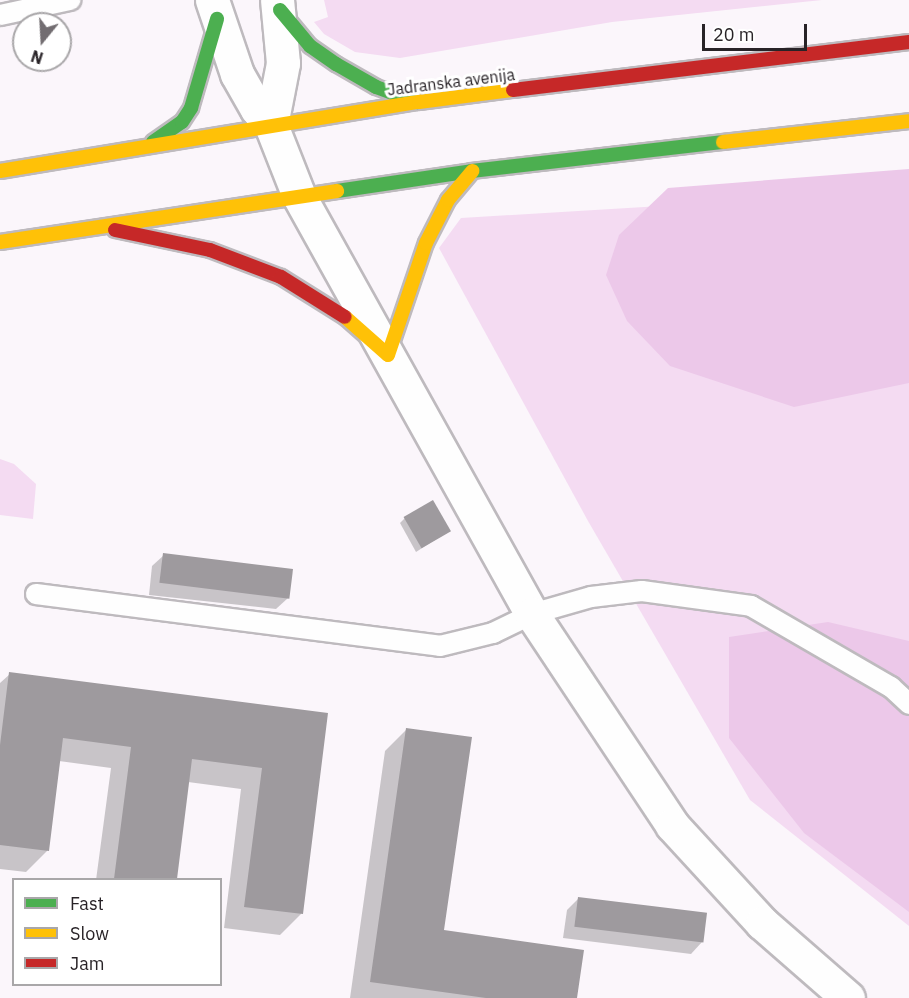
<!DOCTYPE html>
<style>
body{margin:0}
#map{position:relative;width:909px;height:998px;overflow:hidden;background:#fbf6fb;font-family:"IBM Plex Sans",sans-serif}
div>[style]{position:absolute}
.green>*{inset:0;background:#f4dbf2}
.forest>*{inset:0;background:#ecc8e9}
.shadow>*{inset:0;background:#0003}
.building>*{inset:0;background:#9e9a9e;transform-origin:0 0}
.roads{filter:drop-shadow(2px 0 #bebabe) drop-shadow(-2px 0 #bebabe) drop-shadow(0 2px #bebabe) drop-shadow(0 -2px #bebabe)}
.lane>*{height:20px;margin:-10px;padding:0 10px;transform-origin:10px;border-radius:10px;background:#fefefe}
.street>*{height:33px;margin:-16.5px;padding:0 16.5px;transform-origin:16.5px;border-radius:16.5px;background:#fefefe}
.fast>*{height:14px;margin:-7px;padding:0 7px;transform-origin:7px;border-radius:7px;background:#4caf50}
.slow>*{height:14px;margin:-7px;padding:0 7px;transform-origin:7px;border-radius:7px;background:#ffc107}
.jam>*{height:14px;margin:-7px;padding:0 7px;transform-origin:7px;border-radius:7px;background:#c62828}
span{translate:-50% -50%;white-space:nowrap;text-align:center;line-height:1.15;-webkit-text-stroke:6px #fff;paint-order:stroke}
.street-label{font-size:16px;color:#282327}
.legend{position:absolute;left:12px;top:878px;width:210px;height:108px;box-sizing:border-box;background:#fff;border:2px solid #a9a7a9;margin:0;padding:8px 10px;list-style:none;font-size:18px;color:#282327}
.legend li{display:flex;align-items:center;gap:12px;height:30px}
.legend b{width:30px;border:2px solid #a9a7a9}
.north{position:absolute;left:12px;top:12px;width:60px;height:60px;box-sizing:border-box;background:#fff;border:2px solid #a9a7a9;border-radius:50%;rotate:198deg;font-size:16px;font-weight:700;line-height:24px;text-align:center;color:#282327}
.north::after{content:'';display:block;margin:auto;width:21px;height:27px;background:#726d71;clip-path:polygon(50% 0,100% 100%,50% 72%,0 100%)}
.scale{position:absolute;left:702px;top:24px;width:105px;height:27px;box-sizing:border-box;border:3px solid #282327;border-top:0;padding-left:8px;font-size:18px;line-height:21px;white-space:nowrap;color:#282327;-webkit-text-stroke:4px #fff;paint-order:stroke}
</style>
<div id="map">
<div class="green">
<div style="clip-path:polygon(324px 0,822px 0,612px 22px,400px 58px,355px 52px,324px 34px,314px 22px,328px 17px)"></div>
<div style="clip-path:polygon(909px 191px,909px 926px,750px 800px,588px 521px,439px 248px,461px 218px)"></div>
<div style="clip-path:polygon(0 459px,14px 464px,36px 484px,33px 519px,0 515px)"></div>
</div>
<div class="forest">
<div style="clip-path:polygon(909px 169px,909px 383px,794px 407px,670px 366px,627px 321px,606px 275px,619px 235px,668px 188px)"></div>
<div style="clip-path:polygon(828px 622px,909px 641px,909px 912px,804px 833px,729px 738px,729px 637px)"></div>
</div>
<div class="shadow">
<div style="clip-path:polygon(405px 518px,449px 531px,416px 552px,400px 523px)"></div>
<div style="clip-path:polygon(164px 555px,288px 598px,276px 609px,149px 595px,152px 566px)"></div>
<div style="clip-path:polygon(10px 674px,327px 714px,301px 914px,280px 935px,224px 928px,241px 789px,188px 782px,175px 880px,96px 880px,111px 768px,59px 761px,47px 851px,26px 872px,0 869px,0 683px)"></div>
<div style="clip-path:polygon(406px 730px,443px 932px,576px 998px,350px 998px,385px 751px)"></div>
<div style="clip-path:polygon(578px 899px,702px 942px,691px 954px,563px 938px,567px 910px)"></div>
</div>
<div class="building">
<div style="left:433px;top:500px;width:36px;height:34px;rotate:60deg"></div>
<div style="left:163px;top:553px;width:131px;height:30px;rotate:7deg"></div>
<div style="clip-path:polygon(9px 672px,328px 713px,303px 914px,244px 907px,262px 768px,192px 759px,177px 879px,114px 879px,131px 747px,63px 738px,49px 851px,0 845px,0 745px)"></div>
<div style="clip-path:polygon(406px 728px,472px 737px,444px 930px,584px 950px,577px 998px,486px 998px,370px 982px)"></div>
<div style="left:578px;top:897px;width:130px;height:30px;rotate:7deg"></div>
</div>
<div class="roads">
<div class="lane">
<div style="left:0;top:15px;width:72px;rotate:-12.1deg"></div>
<div style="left:36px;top:594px;width:407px;rotate:7.3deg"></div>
<div style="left:440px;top:646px;width:55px;rotate:-13.8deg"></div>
<div style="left:493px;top:633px;width:43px;rotate:-26deg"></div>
<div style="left:532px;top:614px;width:61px;rotate:-16.1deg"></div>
<div style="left:591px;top:597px;width:51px;rotate:-6.7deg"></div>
<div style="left:642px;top:591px;width:110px;rotate:7.8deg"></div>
<div style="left:751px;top:606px;width:162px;rotate:30.1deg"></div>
<div style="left:891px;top:687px;width:25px;rotate:43deg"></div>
</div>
<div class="street">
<div style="left:212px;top:0;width:78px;rotate:71.3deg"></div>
<div style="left:237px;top:74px;width:40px;rotate:60.3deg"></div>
<div style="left:257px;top:109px;width:21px;rotate:49deg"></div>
<div style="left:271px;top:125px;width:76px;rotate:68.5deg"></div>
<div style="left:299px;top:196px;width:479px;rotate:60.9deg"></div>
<div style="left:532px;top:614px;width:253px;rotate:56.4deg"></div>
<div style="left:672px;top:825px;width:133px;rotate:47.4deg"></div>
<div style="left:762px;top:923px;width:114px;rotate:41.1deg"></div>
<div style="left:271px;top:125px;width:63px;rotate:-79deg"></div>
<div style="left:283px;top:63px;width:63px;rotate:-95.4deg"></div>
</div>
<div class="fast">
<div style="left:280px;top:10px;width:47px;rotate:50.2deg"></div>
<div style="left:310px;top:46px;width:32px;rotate:35deg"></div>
<div style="left:336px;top:64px;width:46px;rotate:29.9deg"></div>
<div style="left:376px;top:87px;width:44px;rotate:20.1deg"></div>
<div style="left:153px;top:142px;width:35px;rotate:-35deg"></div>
<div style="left:182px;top:122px;width:17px;rotate:-57deg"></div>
<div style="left:191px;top:108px;width:93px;rotate:-73.7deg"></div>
<div style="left:337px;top:191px;width:136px;rotate:-8.4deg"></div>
<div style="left:472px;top:171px;width:253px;rotate:-6.6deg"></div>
</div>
<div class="slow">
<div style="left:723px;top:142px;width:187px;rotate:-6.4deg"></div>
<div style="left:0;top:171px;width:425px;rotate:-9.4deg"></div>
<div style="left:419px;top:102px;width:95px;rotate:-7.3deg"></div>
<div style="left:0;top:242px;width:341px;rotate:-8.6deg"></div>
<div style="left:345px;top:317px;width:57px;rotate:41.5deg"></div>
<div style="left:388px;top:355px;width:118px;rotate:-71.3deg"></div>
<div style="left:426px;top:243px;width:48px;rotate:-62.9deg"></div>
<div style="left:448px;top:200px;width:38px;rotate:-50deg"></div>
</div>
<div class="jam">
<div style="left:513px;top:90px;width:399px;rotate:-6.9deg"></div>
<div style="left:115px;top:230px;width:97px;rotate:11.9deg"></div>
<div style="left:210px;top:250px;width:76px;rotate:20.8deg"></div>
<div style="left:281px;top:277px;width:75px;rotate:32deg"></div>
</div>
</div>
<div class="street-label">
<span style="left:451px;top:82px;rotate:-7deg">Jadranska avenija</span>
</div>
<ul class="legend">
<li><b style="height:8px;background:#4caf50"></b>Fast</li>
<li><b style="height:8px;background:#ffc107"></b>Slow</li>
<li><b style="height:8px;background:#c62828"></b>Jam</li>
</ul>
<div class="north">N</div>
<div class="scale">20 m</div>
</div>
